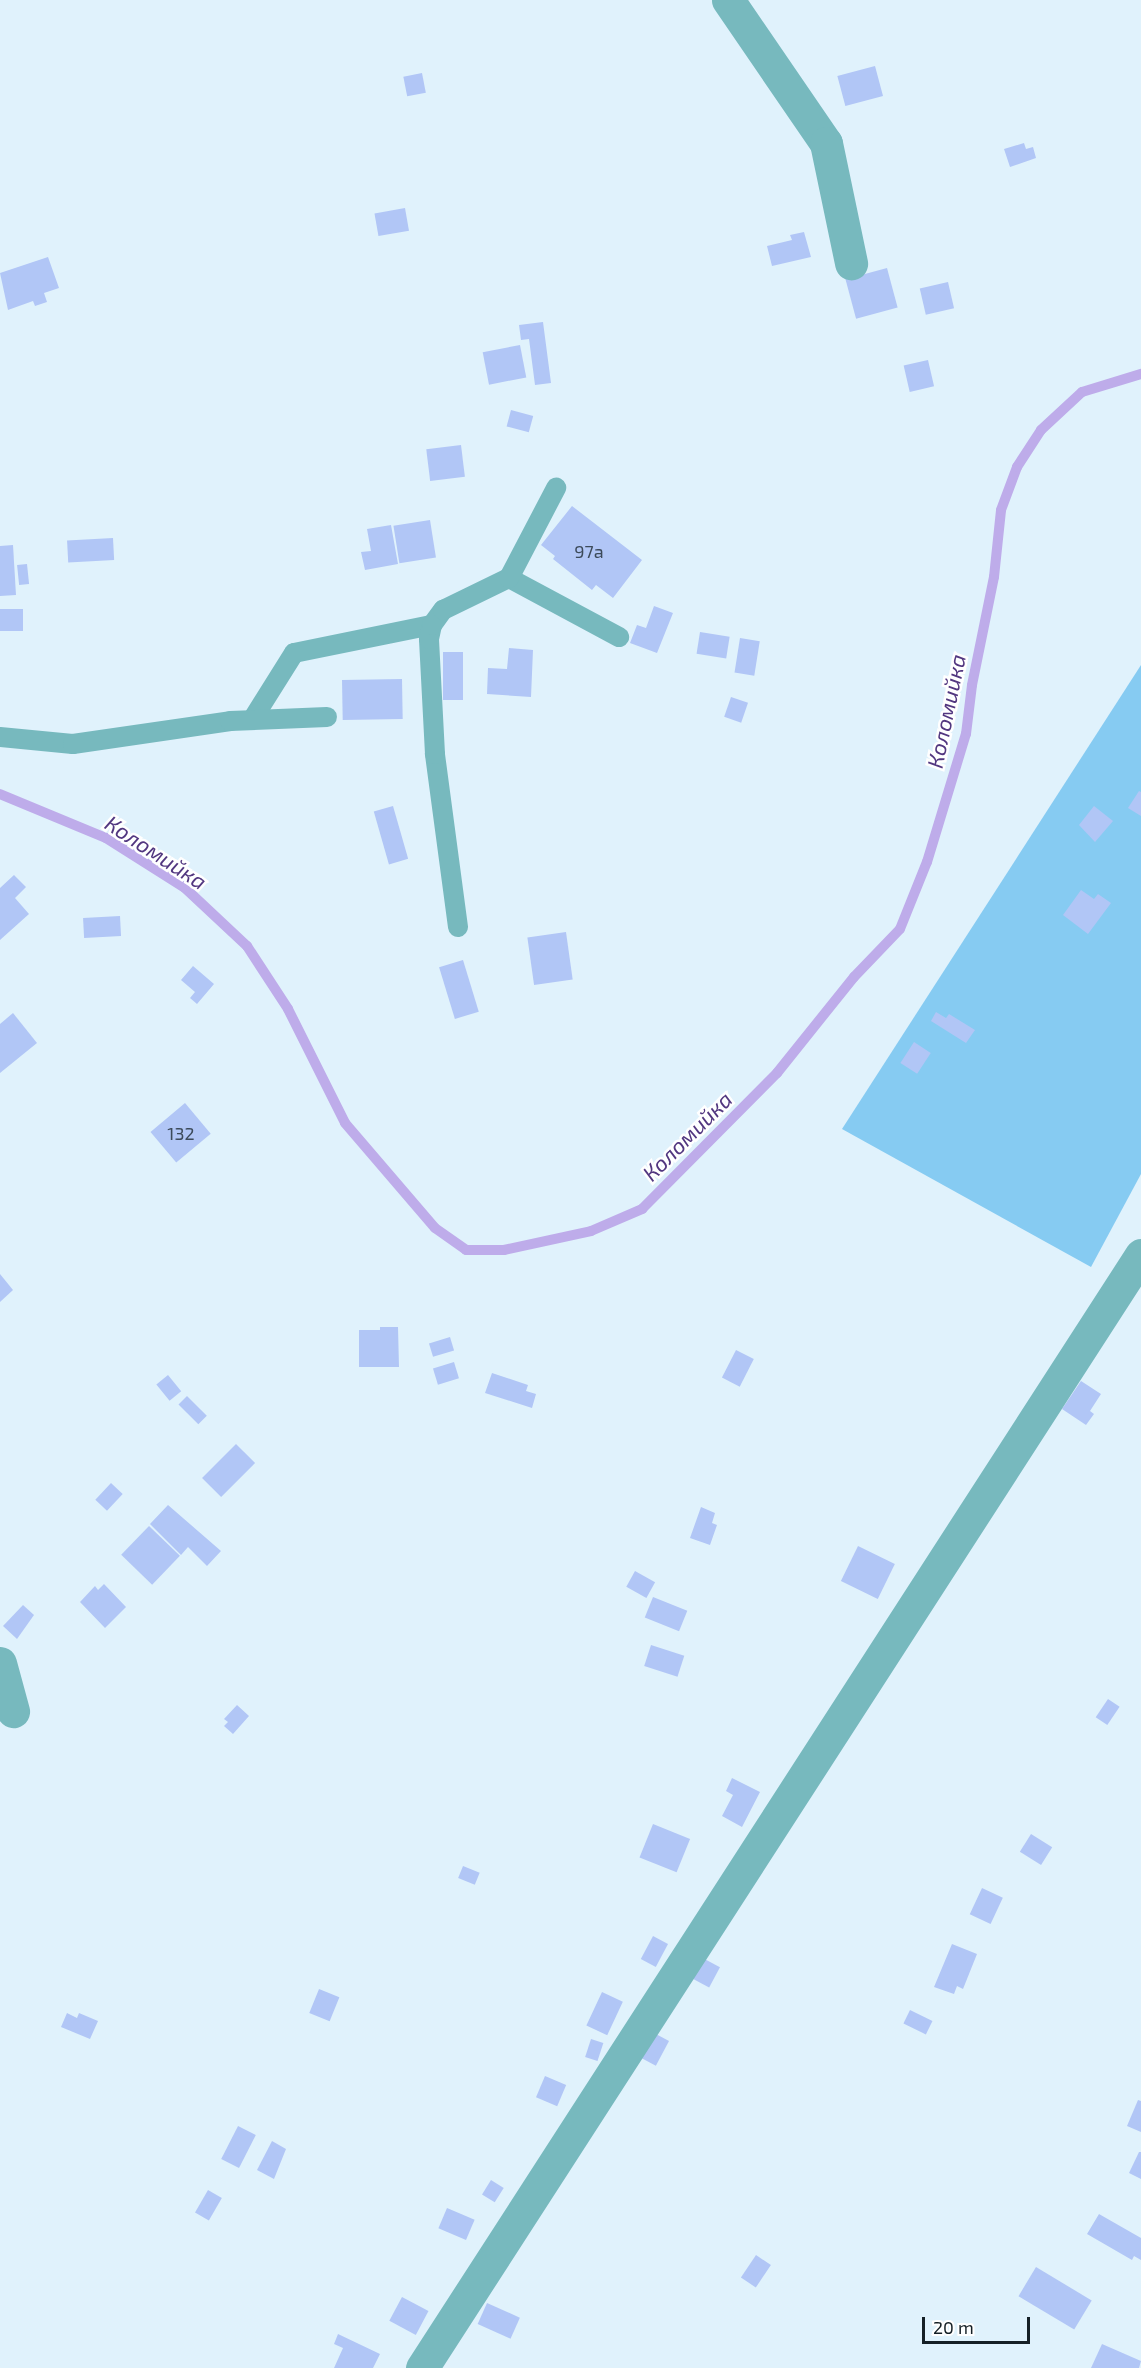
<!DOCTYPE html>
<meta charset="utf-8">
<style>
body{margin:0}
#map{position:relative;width:1141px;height:2368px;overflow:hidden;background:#e0f2fc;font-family:"Exo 2",sans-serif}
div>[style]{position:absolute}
.green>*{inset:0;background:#86cbf2}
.stream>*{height:10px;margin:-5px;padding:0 5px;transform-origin:5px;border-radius:5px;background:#beacea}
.building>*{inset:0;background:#b1c6f6;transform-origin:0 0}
.lane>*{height:20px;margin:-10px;padding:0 10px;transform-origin:10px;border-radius:10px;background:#77b9be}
.street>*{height:33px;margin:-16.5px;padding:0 16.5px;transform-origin:16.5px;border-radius:16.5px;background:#77b9be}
span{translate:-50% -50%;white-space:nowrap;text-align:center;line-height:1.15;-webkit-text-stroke:5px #fff;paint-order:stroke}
.number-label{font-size:18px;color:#3c4a5a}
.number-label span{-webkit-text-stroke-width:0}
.water-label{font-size:22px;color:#523780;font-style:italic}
.scale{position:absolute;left:922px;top:2317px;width:108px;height:27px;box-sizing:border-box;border:3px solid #152026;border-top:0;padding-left:8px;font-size:18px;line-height:21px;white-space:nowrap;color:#152026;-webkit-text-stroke:4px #fff;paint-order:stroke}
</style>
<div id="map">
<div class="green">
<div style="clip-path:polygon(1141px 665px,1141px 1174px,1091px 1267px,842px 1129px)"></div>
</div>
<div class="stream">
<div style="left:0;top:794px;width:115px;rotate:22.5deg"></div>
<div style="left:106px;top:838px;width:93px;rotate:32.3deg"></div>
<div style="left:185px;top:888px;width:85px;rotate:43.1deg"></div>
<div style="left:247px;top:946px;width:75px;rotate:56.9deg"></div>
<div style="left:288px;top:1009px;width:127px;rotate:63.4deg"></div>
<div style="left:345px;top:1123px;width:138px;rotate:49.4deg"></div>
<div style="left:435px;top:1228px;width:38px;rotate:35deg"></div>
<div style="left:466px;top:1250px;width:38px"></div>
<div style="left:504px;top:1250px;width:89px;rotate:-12.3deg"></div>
<div style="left:591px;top:1231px;width:56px;rotate:-23.3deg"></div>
<div style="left:642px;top:1209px;width:192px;rotate:-45.2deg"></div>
<div style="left:777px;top:1073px;width:123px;rotate:-51.3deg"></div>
<div style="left:854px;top:977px;width:66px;rotate:-46.2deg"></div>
<div style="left:900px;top:929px;width:72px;rotate:-68.1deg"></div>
<div style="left:927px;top:862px;width:134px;rotate:-73.1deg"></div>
<div style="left:966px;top:734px;width:49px;rotate:-83deg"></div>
<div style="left:972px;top:685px;width:110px;rotate:-78.5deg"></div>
<div style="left:994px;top:577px;width:67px;rotate:-84deg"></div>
<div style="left:1001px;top:510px;width:46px;rotate:-69.6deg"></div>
<div style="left:1017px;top:467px;width:44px;rotate:-57deg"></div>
<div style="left:1041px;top:430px;width:56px;rotate:-42.8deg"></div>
<div style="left:1082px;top:392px;width:62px;rotate:-17deg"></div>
</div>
<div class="building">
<div style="left:875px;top:66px;width:31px;height:39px;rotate:75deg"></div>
<div style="left:422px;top:73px;width:20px;height:19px;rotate:79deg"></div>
<div style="clip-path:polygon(1024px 143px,1026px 149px,1033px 147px,1036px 158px,1010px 167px,1004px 149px)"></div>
<div style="left:405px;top:208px;width:23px;height:31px;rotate:80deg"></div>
<div style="clip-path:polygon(804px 232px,811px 257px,772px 266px,767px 246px,792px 240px,790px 235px)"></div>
<div style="clip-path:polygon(48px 257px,59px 288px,44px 293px,47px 302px,35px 306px,33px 301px,8px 310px,0 273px)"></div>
<div style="left:887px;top:268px;width:41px;height:43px;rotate:75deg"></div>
<div style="left:948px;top:282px;width:27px;height:29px;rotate:77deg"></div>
<div style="clip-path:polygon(543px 322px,551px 383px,535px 385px,529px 339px,521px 340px,519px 325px)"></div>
<div style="left:520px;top:345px;width:33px;height:38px;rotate:79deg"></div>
<div style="left:928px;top:360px;width:27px;height:25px;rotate:77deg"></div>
<div style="left:511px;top:410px;width:23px;height:17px;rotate:15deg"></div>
<div style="left:461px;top:445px;width:32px;height:35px;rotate:83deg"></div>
<div style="clip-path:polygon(572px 506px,642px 560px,613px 598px,596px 585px,592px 590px,553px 559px,555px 556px,541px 545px)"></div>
<div style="left:430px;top:520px;width:38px;height:37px;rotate:81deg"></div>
<div style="clip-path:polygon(391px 525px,398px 564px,365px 570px,361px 552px,371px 551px,367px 529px)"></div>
<div style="left:113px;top:538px;width:22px;height:46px;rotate:87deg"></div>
<div style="clip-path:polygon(13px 545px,16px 595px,0 596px,0 546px)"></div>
<div style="left:27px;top:564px;width:20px;height:10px;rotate:84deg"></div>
<div style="clip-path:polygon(654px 606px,673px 613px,657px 653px,630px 643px,637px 625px,646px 628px)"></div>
<div style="left:0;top:609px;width:23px;height:22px"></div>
<div style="left:700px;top:632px;width:30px;height:22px;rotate:9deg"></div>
<div style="left:740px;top:638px;width:20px;height:35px;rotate:9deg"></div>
<div style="clip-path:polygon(509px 648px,533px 650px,531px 697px,487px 694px,488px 668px,507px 669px)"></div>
<div style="left:443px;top:652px;width:20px;height:48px"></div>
<div style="left:402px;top:679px;width:40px;height:60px;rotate:89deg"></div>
<div style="left:731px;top:697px;width:18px;height:21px;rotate:19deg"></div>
<div style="clip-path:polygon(1139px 791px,1141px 792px,1141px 816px,1128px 808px)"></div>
<div style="left:393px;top:806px;width:55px;height:20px;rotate:74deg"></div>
<div style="clip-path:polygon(1094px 806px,1113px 821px,1095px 842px,1079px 825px)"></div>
<div style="clip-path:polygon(14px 875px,26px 887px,15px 898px,29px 914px,0 940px,0 888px)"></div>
<div style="clip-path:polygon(1081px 890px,1094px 899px,1098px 894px,1111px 903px,1088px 934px,1063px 915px)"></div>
<div style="left:120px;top:916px;width:20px;height:37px;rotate:87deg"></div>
<div style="left:566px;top:932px;width:48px;height:39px;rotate:82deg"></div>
<div style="left:463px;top:960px;width:54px;height:25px;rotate:73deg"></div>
<div style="clip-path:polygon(193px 966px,214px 984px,197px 1004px,190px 998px,195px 992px,181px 980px)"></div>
<div style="clip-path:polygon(936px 1012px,946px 1018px,949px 1014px,975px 1030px,966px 1043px,931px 1021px)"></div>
<div style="clip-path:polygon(13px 1013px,37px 1043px,0 1073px,0 1024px)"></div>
<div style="left:914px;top:1042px;width:20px;height:25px;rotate:33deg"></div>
<div style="left:185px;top:1103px;width:40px;height:45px;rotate:50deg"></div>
<div style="clip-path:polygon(0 1274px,13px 1290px,0 1302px)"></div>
<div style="clip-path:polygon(380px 1327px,398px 1327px,399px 1367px,359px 1367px,359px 1330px,380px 1330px)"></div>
<div style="left:450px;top:1337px;width:14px;height:22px;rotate:73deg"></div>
<div style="left:736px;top:1350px;width:20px;height:31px;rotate:27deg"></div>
<div style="left:454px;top:1362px;width:17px;height:22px;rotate:73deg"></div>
<div style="clip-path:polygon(492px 1373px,528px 1385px,526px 1391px,536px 1394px,532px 1408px,485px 1393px)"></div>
<div style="left:168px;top:1375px;width:21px;height:15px;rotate:51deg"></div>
<div style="clip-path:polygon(1081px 1381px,1101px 1394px,1090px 1411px,1094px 1414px,1086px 1425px,1062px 1409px)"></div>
<div style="left:187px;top:1396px;width:28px;height:12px;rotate:45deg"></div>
<div style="left:236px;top:1444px;width:27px;height:48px;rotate:45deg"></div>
<div style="left:111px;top:1483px;width:16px;height:23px;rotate:43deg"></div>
<div style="clip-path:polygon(168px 1505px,221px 1551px,207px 1566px,188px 1547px,181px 1555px,150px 1524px)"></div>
<div style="clip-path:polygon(701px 1507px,715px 1513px,712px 1523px,717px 1525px,710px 1545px,690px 1538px)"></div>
<div style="left:149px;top:1526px;width:43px;height:40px;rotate:44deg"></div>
<div style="left:858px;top:1546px;width:41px;height:39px;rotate:26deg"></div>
<div style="left:635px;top:1571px;width:23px;height:18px;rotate:29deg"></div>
<div style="clip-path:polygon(104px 1584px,126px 1607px,105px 1628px,80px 1602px,95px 1586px,98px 1590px)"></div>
<div style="left:653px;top:1597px;width:37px;height:22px;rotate:22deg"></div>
<div style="clip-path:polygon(23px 1605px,34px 1615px,17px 1639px,3px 1626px)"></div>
<div style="left:651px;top:1645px;width:35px;height:22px;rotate:18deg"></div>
<div style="left:1108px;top:1699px;width:14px;height:22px;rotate:34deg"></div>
<div style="clip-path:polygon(237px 1705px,249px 1716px,233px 1734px,224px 1726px,228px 1722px,224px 1719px)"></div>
<div style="clip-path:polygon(732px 1778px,760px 1792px,742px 1827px,722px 1816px,733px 1795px,726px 1791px)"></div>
<div style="left:653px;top:1824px;width:40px;height:36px;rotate:22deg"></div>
<div style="left:1031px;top:1834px;width:25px;height:21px;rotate:32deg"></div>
<div style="left:463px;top:1866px;width:18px;height:13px;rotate:22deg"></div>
<div style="left:982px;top:1888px;width:23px;height:29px;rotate:25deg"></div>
<div style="left:653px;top:1936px;width:17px;height:26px;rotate:28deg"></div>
<div style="clip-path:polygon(952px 1944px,977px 1954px,963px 1989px,957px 1986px,954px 1994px,934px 1987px)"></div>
<div style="left:697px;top:1955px;width:26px;height:23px;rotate:28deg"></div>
<div style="left:319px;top:1989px;width:22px;height:26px;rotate:22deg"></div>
<div style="left:602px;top:1992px;width:23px;height:37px;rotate:25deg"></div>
<div style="left:910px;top:2010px;width:25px;height:15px;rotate:26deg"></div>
<div style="clip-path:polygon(67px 2013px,77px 2018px,79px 2013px,98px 2021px,90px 2039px,61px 2027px)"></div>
<div style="left:654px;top:2033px;width:17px;height:28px;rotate:28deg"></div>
<div style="left:591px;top:2039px;width:13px;height:19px;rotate:18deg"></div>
<div style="left:545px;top:2076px;width:23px;height:23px;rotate:23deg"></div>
<div style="clip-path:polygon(1138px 2100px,1141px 2101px,1141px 2132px,1127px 2126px)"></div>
<div style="left:238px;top:2126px;width:20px;height:37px;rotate:27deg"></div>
<div style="clip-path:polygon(272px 2141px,286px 2149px,274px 2179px,257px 2170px)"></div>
<div style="clip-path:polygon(1139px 2152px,1141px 2152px,1141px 2179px,1129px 2173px)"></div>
<div style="left:491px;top:2180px;width:15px;height:17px;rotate:32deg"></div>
<div style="left:208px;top:2190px;width:16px;height:26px;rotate:30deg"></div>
<div style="left:447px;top:2208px;width:30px;height:22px;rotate:23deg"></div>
<div style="clip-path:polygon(1099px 2214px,1141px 2238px,1141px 2260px,1134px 2256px,1132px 2260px,1087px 2234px)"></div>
<div style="left:756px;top:2255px;width:18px;height:27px;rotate:34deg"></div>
<div style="left:1036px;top:2267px;width:65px;height:34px;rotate:31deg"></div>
<div style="left:402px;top:2297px;width:30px;height:27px;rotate:28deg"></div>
<div style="left:487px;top:2303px;width:36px;height:23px;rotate:24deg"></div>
<div style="clip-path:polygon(338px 2334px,380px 2354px,373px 2368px,334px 2368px,343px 2348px,334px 2344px)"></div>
<div style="clip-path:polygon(1102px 2344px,1141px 2361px,1139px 2368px,1091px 2368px)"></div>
</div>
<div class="lane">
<div style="left:509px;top:578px;width:125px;rotate:28.2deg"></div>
<div style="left:252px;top:720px;width:79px;rotate:-57.9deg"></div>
<div style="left:294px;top:653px;width:141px;rotate:-11.5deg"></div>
<div style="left:0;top:737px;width:73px;rotate:5.5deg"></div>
<div style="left:73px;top:744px;width:159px;rotate:-8.3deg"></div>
<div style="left:230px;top:721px;width:97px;rotate:-2.4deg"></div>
<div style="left:458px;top:927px;width:175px;rotate:-97.6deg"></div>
<div style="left:435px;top:754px;width:115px;rotate:-93deg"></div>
<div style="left:429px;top:639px;width:14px;rotate:-78deg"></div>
<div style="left:432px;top:625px;width:19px;rotate:-54deg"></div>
<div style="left:443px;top:610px;width:73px;rotate:-25.9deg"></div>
<div style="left:509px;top:578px;width:102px;rotate:-62.4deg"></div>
</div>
<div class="street">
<div style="left:728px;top:0;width:173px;rotate:55.6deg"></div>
<div style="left:826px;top:143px;width:123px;rotate:78.2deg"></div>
<div style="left:0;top:1663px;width:50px;rotate:74.8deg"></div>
<div style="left:422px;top:2368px;width:1325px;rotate:-57.14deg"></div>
</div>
<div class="number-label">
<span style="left:589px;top:551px">97а</span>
<span style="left:181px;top:1133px">132</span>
</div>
<div class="water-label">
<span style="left:946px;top:711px;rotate:-78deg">Коломийка</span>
<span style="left:156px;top:852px;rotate:33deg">Коломийка</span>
<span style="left:687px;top:1136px;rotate:-45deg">Коломийка</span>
</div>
<div class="scale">20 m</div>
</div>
